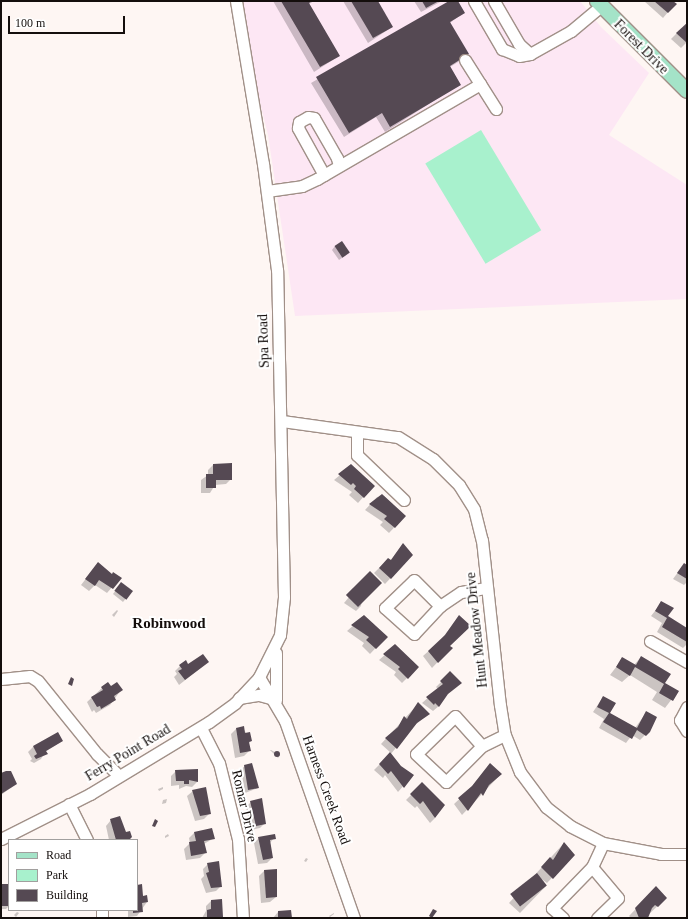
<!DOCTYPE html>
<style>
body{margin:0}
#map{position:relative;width:688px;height:919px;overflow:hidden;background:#fef6f3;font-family:"Times New Roman",serif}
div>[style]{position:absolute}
.education>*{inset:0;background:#fde7f4}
.green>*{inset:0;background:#a8f1cd;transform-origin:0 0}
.shadow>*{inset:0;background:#0003}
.building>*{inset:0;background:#554953;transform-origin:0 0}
.round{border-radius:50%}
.roads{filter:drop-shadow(1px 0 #a19088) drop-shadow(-1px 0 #a19088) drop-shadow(0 1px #a19088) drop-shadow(0 -1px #a19088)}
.minor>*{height:11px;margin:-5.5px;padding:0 5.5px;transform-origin:5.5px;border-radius:5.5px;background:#fff}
.major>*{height:14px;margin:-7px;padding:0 7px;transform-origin:7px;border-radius:7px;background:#a4e3c8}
span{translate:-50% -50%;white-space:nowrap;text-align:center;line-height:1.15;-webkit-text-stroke:4px #fff;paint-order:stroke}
.street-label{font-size:14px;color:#140e0c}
.neighbourhood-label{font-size:15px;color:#140e0c;font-weight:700}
.frame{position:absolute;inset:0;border:2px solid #140e0c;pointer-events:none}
.legend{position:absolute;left:8px;top:839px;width:130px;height:72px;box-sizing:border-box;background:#fff;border:1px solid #a19f9e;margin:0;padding:5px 7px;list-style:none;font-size:12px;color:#140e0c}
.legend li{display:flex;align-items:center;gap:8px;height:20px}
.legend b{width:20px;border:1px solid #a19f9e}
.scale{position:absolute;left:8px;top:16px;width:117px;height:18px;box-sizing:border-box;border:2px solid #140e0c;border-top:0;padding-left:5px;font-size:12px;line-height:14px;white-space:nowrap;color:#140e0c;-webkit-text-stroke:3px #fff;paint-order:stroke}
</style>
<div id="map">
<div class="education">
<div style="clip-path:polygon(235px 1px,580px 1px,601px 27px,649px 73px,609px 135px,687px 185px,687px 299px,295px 316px,268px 135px)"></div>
</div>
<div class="green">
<div style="left:481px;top:130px;width:117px;height:65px;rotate:59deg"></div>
</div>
<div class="shadow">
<div style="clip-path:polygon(273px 1px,314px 1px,309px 4px,339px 56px,314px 72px)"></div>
<div style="clip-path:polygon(343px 1px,377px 1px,392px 27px,368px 43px)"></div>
<div style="clip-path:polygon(414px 1px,442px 1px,421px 12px)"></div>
<div style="clip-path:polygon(451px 1px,457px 1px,464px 12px,450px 23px,463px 59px,450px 67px,460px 84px,385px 132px,376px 117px,344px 137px,311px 83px)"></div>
<div style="clip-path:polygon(644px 1px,672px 1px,675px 4px,663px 18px)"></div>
<div style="clip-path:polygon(687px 23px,687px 42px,681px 48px,671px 39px)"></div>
<div style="clip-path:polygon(335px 246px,349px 253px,339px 260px,332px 250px)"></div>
<div style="clip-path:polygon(231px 464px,231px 479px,226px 484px,215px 485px,210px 493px,201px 493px,201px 480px,208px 475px,208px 470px,213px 465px)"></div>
<div style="clip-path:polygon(351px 466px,373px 486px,358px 503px,349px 495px,352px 492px,334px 480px)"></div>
<div style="clip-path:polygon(384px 496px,405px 516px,389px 533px,380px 525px,383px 522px,365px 510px,377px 497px)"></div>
<div style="clip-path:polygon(403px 544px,412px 555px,385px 584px,374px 573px,388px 559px,390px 561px)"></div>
<div style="clip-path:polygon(98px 563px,112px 575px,120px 578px,107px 593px,95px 585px,89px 591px,81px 585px)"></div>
<div style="clip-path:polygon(684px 564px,687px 566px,687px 582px,684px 585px,673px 579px)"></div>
<div style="clip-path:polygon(365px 578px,361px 606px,356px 611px,344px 603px)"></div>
<div style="clip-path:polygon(118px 587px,132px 591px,123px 602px,113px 594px)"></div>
<div style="clip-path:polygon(662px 602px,667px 617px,687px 629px,687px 644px,683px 648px,657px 632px,662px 623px,651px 616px)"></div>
<div style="clip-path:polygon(117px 610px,118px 611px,114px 617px,112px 615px)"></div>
<div style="clip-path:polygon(364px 616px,386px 637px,370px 654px,362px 646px,364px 643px,347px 631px)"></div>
<div style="clip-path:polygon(459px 616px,449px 646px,451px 648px,432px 668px,423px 656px,441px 640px)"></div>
<div style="clip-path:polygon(395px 646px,418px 667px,402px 683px,394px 675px,396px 672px,379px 660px)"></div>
<div style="clip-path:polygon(641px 657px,664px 683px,678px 691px,665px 708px,652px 700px,657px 692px,630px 675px,622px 682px,610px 675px,623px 658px,634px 665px)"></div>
<div style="clip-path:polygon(208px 662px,179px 685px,174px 677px,177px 674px,175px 671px,180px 666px)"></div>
<div style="clip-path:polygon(450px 673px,439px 706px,433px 711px,422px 703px,438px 689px,436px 687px)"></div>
<div style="clip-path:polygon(110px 687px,121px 690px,110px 705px,96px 713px,94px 710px,92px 712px,87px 702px,102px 688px)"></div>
<div style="clip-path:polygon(603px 697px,614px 704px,609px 713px,635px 728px,646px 713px,645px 735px,640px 740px,632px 735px,626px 743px,599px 728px,604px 719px,593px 712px)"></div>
<div style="clip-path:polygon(418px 704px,428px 714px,414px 726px,390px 755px,401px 767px,413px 775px,398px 792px,385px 775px,383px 778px,374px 770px,391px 753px,381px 744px)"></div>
<div style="clip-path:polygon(243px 728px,251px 741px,248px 744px,250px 750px,244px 756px,235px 758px,231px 734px,236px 729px)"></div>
<div style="clip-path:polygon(62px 741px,45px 752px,41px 759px,34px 763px,30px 761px,32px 759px,28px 752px,33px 747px)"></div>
<div style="clip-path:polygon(270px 750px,271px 750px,280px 755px,278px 758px)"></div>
<div style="clip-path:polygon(490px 764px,501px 774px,462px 815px,454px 804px,469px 790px)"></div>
<div style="clip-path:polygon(245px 766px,258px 788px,245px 793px,241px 769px)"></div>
<div style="clip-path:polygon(197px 770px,197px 782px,192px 787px,186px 786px,179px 789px,179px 785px,171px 786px,171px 776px,176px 771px)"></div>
<div style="clip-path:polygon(1px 776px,16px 784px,1px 795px)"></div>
<div style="clip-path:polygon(422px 784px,435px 818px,430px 823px,417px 806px,415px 808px,406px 800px)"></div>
<div style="clip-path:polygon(163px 787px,163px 789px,159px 791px,158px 789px)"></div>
<div style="clip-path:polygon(193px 791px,210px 813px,204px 819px,195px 821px,187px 796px)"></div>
<div style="clip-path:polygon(167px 799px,166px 803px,162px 804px,163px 800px)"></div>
<div style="clip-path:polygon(251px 802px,265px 823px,260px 828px,251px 830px,246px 807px)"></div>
<div style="clip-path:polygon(111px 820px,125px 833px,127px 840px,109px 840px,106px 826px)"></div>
<div style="clip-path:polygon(194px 833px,214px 838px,204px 844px,206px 852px,200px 858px,186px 860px,184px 849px,190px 843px,189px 838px)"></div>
<div style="clip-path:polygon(168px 834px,169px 836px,165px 838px,165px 836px)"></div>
<div style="clip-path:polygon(259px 838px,274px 838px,270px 843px,272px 858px,267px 863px,258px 864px,254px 843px)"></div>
<div style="clip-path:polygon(564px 843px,574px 855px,547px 883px,539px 877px,546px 886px,520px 913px,509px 903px)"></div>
<div style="clip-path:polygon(306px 858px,308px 859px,306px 862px,304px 861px)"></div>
<div style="clip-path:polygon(208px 864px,221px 886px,216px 891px,206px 893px,201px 879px,204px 876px,203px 869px)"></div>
<div style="clip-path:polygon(276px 870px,276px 897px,270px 902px,261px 903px,259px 876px,264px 871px)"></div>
<div style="clip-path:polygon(1px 885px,9px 906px,6px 909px,1px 909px)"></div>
<div style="clip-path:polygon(137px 886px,147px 902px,137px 916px,128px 917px,128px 910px,137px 910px)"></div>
<div style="clip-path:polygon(651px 893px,666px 898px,645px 918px,631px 918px,629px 916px)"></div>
<div style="clip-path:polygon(221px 900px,221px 918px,202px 918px,206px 911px,206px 906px,211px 901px)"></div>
<div style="clip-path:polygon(17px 912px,19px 913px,16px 917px,14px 915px)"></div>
<div style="clip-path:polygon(278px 912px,289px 918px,273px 918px)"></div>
<div style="clip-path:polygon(334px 913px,334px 914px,330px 917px,329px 916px)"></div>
</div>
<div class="building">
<div style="clip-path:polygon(281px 1px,312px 1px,309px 3px,340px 56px,320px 67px)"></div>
<div style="clip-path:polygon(351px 1px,378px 1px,393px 27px,373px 38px)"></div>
<div style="clip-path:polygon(422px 1px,439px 1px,426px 8px)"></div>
<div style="clip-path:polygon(449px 1px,458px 1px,465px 13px,450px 22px,469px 54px,450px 66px,461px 85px,390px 127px,382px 113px,349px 133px,316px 77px)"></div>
<div style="clip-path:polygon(654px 1px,673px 1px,677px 4px,668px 13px)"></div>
<div style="clip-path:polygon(687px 23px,687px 43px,676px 33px)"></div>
<div style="left:342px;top:241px;width:14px;height:9px;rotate:56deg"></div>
<div style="clip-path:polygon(232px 463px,232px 480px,216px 480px,216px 488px,206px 488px,206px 474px,213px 474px,213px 464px)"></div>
<div style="clip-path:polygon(351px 464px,375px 486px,364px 498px,354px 489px,356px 486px,353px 483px,351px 485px,338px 474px)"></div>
<div style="clip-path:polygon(382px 494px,406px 516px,395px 528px,384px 519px,387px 516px,369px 504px)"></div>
<div style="clip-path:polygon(403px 543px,413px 555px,391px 579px,379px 568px,388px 558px,391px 560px)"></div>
<div style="clip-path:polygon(98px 562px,112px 574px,113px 572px,122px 578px,113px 589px,99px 580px,95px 586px,85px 579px)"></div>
<div style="clip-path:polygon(684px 563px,687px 565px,687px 579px,677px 573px)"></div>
<div style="left:370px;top:571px;width:17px;height:34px;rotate:45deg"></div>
<div style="left:121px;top:582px;width:15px;height:11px;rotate:37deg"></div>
<div style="clip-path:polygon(661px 601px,674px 608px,668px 616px,687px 628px,687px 642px,662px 627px,667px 618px,655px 611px)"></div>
<div style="clip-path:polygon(364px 615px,388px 637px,376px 649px,366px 640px,369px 637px,351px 625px)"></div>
<div style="clip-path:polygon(459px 615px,471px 626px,450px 646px,453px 648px,438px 663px,428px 651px,445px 635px)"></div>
<div style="clip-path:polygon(395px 644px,419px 667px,408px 679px,398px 669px,400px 667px,383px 654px)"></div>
<div style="clip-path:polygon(203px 654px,209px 662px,185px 680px,178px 671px,182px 669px,179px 665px,186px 660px,188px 664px)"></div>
<div style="clip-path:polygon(641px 656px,671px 674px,665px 683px,679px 691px,673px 701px,659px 693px,664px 684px,635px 667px,630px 676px,616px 667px,622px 657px,636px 665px)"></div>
<div style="clip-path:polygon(450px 671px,462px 683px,448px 694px,439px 707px,435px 703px,434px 705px,426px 697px,443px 684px,440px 681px)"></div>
<div style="clip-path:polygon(71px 677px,74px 679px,72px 686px,68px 684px)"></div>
<div style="clip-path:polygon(108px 682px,111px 686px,117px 682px,123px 690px,114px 696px,116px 700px,101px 709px,100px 706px,97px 707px,91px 697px,103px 690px,101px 687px)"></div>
<div style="clip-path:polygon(603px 696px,616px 703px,610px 713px,637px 728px,646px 711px,657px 717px,650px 732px,646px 736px,637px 730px,632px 739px,603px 722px,609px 713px,597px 707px)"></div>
<div style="clip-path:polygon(418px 702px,430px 714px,417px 723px,397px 749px,385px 738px,398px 727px,404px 716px,407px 719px,408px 717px)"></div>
<div style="clip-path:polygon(244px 726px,245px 733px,250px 732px,252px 741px,249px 742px,251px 751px,240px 753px,236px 728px)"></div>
<div style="clip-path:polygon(58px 732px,63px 741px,46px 751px,48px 754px,36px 759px,34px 756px,37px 754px,33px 746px)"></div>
<div class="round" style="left:274px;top:751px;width:6px;height:6px"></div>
<div style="clip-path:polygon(390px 752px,401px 766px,414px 775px,404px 788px,391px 771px,388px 774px,379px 764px)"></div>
<div style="clip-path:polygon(252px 763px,259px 788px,248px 790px,244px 765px)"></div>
<div style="clip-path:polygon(490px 763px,502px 774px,489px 785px,483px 796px,481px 793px,468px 811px,458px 798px,472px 786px)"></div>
<div style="clip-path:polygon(198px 769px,198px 782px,189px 780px,189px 784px,184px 784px,184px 781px,176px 781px,175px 770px)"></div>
<div style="clip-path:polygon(6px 771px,11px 771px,17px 784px,1px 794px,1px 773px)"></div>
<div style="clip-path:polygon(422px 782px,445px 805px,435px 818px,423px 801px,420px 804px,410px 794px)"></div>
<div style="clip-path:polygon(206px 787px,211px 814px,200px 816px,192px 790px)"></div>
<div style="clip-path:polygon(262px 798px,266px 824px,256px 826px,250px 801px)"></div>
<div style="clip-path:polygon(120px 816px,126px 832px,130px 831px,132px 837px,129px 840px,116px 840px,110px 819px)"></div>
<div style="clip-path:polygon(155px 819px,158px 821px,155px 827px,152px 826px)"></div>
<div style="clip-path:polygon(212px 828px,215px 839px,204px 841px,207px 853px,191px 856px,189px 842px,196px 841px,194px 832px)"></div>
<div style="clip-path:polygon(275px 834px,276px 839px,270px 840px,273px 858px,263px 860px,258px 837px)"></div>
<div style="clip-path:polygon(564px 842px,575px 855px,553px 879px,541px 867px,550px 857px,553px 860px,555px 857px)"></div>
<div style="clip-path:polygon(219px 861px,222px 887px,211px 888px,206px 873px,209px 872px,207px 863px)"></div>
<div style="clip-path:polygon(277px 869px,277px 897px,266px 898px,264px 870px)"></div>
<div style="left:537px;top:873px;width:16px;height:34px;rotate:52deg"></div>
<div style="left:1px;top:884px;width:8px;height:22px"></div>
<div style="clip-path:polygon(142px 884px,143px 896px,147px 895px,148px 902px,142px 903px,143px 912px,133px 913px,133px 910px,137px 910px,137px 885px)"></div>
<div style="clip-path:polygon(656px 886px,667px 898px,658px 907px,655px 905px,652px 908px,648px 918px,639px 918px,635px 908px)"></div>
<div style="clip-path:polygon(222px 899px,223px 917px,207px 918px,207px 910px,211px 909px,211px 900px)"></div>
<div style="clip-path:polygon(433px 909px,437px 911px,432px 918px,429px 916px)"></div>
<div style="clip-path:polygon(291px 910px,292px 918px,278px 918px,278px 911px)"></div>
</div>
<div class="roads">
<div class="minor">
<div style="left:474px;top:1px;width:56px;rotate:59.7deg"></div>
<div style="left:502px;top:49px;width:18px;rotate:22deg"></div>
<div style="left:519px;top:56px;width:11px;rotate:-10deg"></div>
<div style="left:530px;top:54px;width:47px;rotate:-29.3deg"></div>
<div style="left:571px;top:31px;width:39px;rotate:-40deg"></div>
<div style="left:494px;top:1px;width:50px;rotate:59.8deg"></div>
<div style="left:519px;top:44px;width:15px;rotate:42deg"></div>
<div style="left:465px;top:60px;width:58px;rotate:57.7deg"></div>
<div style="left:324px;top:175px;width:54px;rotate:-119deg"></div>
<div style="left:298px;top:128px;width:6px;rotate:-81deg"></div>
<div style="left:299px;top:122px;width:10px;rotate:-29deg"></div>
<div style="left:308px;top:117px;width:6px;rotate:9deg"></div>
<div style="left:314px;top:118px;width:46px;rotate:60.1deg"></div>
<div style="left:337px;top:158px;width:8px;rotate:76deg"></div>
<div style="left:267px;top:191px;width:35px;rotate:-8deg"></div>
<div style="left:302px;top:186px;width:17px;rotate:-25deg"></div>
<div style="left:317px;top:179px;width:189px;rotate:-30.2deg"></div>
<div style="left:282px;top:421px;width:117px;rotate:7.9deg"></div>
<div style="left:398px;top:437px;width:41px;rotate:32.2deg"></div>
<div style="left:433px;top:459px;width:37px;rotate:45deg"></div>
<div style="left:459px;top:485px;width:28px;rotate:58deg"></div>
<div style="left:474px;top:509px;width:32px;rotate:76deg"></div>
<div style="left:482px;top:540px;width:166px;rotate:83.8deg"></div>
<div style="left:500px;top:705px;width:30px;rotate:81deg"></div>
<div style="left:505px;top:735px;width:40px;rotate:68deg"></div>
<div style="left:520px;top:772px;width:44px;rotate:53.4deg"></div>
<div style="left:546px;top:807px;width:31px;rotate:38deg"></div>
<div style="left:570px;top:826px;width:37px;rotate:27deg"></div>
<div style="left:603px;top:843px;width:59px;rotate:10.7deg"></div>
<div style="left:661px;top:854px;width:26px"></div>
<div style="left:357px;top:432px;width:23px;rotate:90deg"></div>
<div style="left:357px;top:455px;width:65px;rotate:43.8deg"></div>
<div style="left:440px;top:606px;width:38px;rotate:133deg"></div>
<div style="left:414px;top:634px;width:39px;rotate:-138deg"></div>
<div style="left:385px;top:608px;width:40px;rotate:-44deg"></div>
<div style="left:414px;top:580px;width:37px;rotate:45deg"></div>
<div style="left:440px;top:606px;width:25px;rotate:-34deg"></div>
<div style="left:461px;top:592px;width:26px;rotate:-9deg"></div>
<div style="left:650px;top:641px;width:43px;rotate:29.6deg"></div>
<div style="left:276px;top:653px;width:47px;rotate:90deg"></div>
<div style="left:259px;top:677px;width:51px;rotate:59.4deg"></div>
<div style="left:285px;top:721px;width:209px;rotate:70.7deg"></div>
<div style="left:1px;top:679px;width:29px;rotate:-6deg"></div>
<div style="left:30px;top:676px;width:9px;rotate:32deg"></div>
<div style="left:38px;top:681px;width:94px;rotate:51.1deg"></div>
<div style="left:97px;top:754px;width:30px;rotate:45deg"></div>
<div style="left:239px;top:698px;width:20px;rotate:-9deg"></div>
<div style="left:259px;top:695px;width:16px;rotate:15deg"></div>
<div style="left:687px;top:707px;width:15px;rotate:118deg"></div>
<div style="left:680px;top:720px;width:13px;rotate:58deg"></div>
<div style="left:201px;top:728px;width:39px;rotate:63deg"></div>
<div style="left:219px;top:763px;width:78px;rotate:76deg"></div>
<div style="left:238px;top:839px;width:79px;rotate:86.4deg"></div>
<div style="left:482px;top:746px;width:40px;rotate:-132deg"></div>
<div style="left:455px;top:716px;width:54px;rotate:135.7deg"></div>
<div style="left:416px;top:754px;width:41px;rotate:43deg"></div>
<div style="left:446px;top:782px;width:51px;rotate:-45deg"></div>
<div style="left:482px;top:746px;width:25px;rotate:-26deg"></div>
<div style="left:69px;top:804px;width:40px;rotate:63.4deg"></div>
<div style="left:1px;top:839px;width:100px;rotate:-26.8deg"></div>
<div style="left:90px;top:794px;width:139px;rotate:-31.2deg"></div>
<div style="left:209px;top:722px;width:32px;rotate:-36deg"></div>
<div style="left:235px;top:703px;width:35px;rotate:-47deg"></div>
<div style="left:259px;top:677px;width:47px;rotate:-63.4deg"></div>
<div style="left:280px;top:635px;width:38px;rotate:-84deg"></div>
<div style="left:284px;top:597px;width:327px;rotate:-91.2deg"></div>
<div style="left:277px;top:270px;width:107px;rotate:-97.5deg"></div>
<div style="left:263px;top:164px;width:165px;rotate:-99.4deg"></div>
<div style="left:592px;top:867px;width:40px;rotate:50deg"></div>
<div style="left:618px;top:898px;width:29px;rotate:136deg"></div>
<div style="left:102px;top:910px;width:8px;rotate:90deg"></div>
<div style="left:563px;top:918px;width:15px;rotate:-138deg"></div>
<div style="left:552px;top:908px;width:57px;rotate:-45.7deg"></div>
<div style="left:592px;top:867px;width:26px;rotate:-65deg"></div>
</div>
<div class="major">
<div style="left:597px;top:1px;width:127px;rotate:45deg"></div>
</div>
</div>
<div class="street-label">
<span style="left:641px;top:47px;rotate:45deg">Forest Drive</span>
<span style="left:264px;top:341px;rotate:-92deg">Spa Road</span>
<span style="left:477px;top:630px;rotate:-96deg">Hunt Meadow Drive</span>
<span style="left:128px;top:753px;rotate:-31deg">Ferry Point Road</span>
<span style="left:326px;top:790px;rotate:70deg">Harness Creek Road</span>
<span style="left:244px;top:806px;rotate:77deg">Romar Drive</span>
</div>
<div class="neighbourhood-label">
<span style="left:169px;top:624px">Robinwood</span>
</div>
<div class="frame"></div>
<ul class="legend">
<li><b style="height:5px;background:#a4e3c8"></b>Road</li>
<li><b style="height:11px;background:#a8f1cd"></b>Park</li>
<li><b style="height:11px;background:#554953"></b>Building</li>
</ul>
<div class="scale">100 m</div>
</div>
